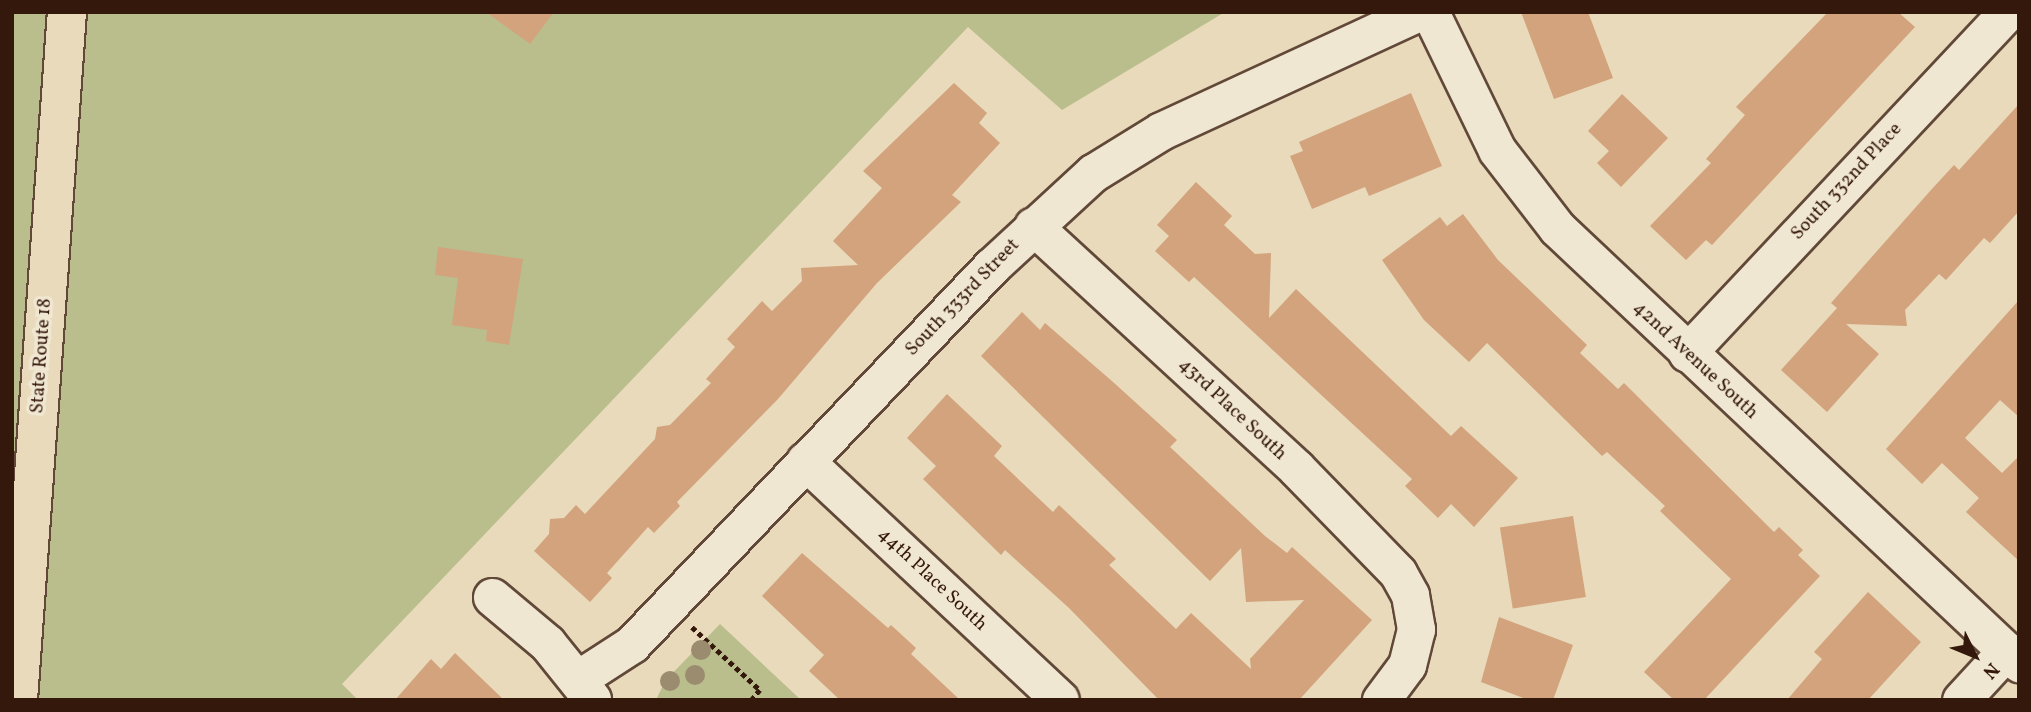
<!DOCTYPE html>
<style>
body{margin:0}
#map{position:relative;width:2031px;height:712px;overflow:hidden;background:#e8daba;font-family:Vollkorn,serif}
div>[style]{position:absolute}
.green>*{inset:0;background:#babe8c}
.building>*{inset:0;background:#d2a37c;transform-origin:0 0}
.path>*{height:4.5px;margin-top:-2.25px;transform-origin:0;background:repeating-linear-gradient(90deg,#34180c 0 5px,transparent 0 8.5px)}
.roads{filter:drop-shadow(2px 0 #614838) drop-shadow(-2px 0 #614838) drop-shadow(0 2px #614838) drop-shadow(0 -2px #614838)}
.minor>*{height:37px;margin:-18.5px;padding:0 18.5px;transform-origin:18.5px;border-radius:18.5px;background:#f0e7d2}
.highway>*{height:38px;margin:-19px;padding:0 19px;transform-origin:19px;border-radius:19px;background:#e8daba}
.trees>*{width:20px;height:20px;margin:-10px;border-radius:50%;background:#9b8b6f}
span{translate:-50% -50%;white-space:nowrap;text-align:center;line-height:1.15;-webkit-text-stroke:7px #f0e7d2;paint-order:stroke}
.street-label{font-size:19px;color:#34180c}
.frame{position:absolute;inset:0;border:14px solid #34180c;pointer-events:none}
.north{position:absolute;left:1940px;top:621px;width:70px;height:70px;-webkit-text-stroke:5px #f0e7d2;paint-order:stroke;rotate:133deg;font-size:19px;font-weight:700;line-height:28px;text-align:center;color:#34180c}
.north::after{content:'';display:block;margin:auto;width:24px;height:32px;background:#34180c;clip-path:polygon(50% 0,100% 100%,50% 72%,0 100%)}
</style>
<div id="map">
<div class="green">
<div style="clip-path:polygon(12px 12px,1225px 12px,1062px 110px,968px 27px,342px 684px,358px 700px,12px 700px)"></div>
<div style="clip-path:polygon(720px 624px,801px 700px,656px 700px,665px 681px)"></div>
</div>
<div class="building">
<div style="clip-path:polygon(486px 12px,554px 12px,530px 44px)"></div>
<div style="clip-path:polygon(1521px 12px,1588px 12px,1613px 78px,1554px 99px)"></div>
<div style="clip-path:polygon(1828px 12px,1898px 12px,1915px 27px,1712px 245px,1706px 240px,1686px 260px,1650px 226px,1711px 163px,1706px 159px,1745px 115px,1736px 107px)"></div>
<div style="clip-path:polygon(954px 83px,987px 113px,979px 123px,1000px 143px,952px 195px,961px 202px,877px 283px,778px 399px,677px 502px,680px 506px,654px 533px,648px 527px,607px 573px,612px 578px,590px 602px,534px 551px,549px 534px,550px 519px,564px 518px,576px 505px,585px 514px,655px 439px,657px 427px,670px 425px,711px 383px,706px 379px,735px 347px,727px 339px,762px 301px,772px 311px,802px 281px,801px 268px,858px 265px,833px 241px,882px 188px,863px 171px)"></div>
<div style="clip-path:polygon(1411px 93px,1442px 166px,1369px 196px,1365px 187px,1312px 209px,1290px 156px,1303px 151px,1299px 142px)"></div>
<div style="clip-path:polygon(1622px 94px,1668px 138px,1621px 187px,1597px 163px,1609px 151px,1588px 131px)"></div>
<div style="clip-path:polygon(2019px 104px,2019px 211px,1990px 243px,1984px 238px,1946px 280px,1939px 274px,1905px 310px,1907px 326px,1846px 324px,1879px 354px,1827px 412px,1781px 370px,1837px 308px,1831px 303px,1931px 190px,1954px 165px,1959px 170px)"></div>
<div style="clip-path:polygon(1196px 182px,1232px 216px,1224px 225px,1255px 254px,1271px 253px,1269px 318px,1296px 289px,1451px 436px,1461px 426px,1518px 478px,1474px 527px,1451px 504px,1438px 518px,1405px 486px,1412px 479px,1194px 277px,1189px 282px,1155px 251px,1169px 236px,1157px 225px)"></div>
<div style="clip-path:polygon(1463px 214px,1498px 260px,1587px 345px,1580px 353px,1618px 389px,1624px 383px,1774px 532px,1779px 527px,1803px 550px,1798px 555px,1820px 576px,1704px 700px,1674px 700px,1644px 672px,1731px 579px,1660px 511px,1665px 506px,1607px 452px,1602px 456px,1487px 343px,1469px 362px,1424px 320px,1382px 260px,1440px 217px,1447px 226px)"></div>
<div style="clip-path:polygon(438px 247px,523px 259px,509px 345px,486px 341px,487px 330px,452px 325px,458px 278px,435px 275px)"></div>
<div style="clip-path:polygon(2019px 300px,2019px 417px,2000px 400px,1965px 438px,2002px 473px,2019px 456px,2019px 561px,1966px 512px,1979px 498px,1942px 463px,1922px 484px,1886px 449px)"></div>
<div style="clip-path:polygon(1022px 312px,1040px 330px,1045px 323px,1113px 382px,1177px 440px,1170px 447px,1265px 536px,1287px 553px,1292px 547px,1372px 620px,1299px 700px,1159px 700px,1069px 608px,1005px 550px,1001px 555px,923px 479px,936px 466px,907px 438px,947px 394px,1002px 446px,994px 456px,1053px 512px,1059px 505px,1116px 559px,1109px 565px,1176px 629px,1191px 613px,1251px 669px,1250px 659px,1304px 600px,1246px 602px,1241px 548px,1210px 581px,981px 356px)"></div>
<div style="left:1573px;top:516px;width:82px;height:74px;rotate:81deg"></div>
<div style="clip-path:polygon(802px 553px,888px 628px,891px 625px,916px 648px,911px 654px,960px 700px,840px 700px,809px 671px,824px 655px,762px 596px)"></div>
<div style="clip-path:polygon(1868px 592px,1921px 642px,1868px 700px,1787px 700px,1822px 659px,1814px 652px)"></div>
<div style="clip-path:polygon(1499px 617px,1573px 645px,1553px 700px,1529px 700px,1481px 682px)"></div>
<div style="clip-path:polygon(455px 653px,504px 700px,395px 700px,431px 659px,441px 669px)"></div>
</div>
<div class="path">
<div style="left:692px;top:627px;width:93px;rotate:42.8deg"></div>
<div style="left:760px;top:690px;width:13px;rotate:129deg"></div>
</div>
<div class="roads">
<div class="minor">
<div style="left:1430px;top:12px;width:153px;rotate:64.1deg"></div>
<div style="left:1497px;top:150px;width:98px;rotate:52.4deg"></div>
<div style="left:1557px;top:228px;width:635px;rotate:43.28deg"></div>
<div style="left:1033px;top:226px;width:357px;rotate:42.6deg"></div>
<div style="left:1296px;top:468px;width:146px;rotate:45.8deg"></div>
<div style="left:1398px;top:573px;width:25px;rotate:61deg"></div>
<div style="left:1410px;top:595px;width:35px;rotate:80deg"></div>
<div style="left:1416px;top:629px;width:37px;rotate:104deg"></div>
<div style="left:1407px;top:665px;width:44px;rotate:126.6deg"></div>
<div style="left:1687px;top:353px;width:468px;rotate:-46.8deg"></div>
<div style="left:805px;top:461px;width:349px;rotate:43.1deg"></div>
<div style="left:492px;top:597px;width:72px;rotate:39.9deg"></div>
<div style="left:547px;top:643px;width:72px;rotate:51.2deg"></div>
<div style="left:578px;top:679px;width:64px;rotate:-32.9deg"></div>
<div style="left:632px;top:644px;width:521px;rotate:-46.4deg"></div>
<div style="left:991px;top:267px;width:139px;rotate:-42.7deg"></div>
<div style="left:1093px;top:173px;width:80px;rotate:-31.7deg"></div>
<div style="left:1161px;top:131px;width:284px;rotate:-24.8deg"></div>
<div style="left:1961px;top:700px;width:67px;rotate:-47.4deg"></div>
</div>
<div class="highway">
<div style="left:18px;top:700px;width:690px;rotate:-85.93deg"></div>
</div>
</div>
<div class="trees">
<div style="left:701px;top:650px"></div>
<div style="left:695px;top:675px"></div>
<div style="left:670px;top:681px"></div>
</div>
<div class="street-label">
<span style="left:1847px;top:182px;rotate:-47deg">South 332nd Place</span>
<span style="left:963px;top:298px;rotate:-46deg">South 333rd Street</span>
<span style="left:42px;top:356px;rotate:-86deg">State Route 18</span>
<span style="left:1695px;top:361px;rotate:43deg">42nd Avenue South</span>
<span style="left:1232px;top:410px;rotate:43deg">43rd Place South</span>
<span style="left:932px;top:580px;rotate:43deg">44th Place South</span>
</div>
<div class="frame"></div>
<div class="north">N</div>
</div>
